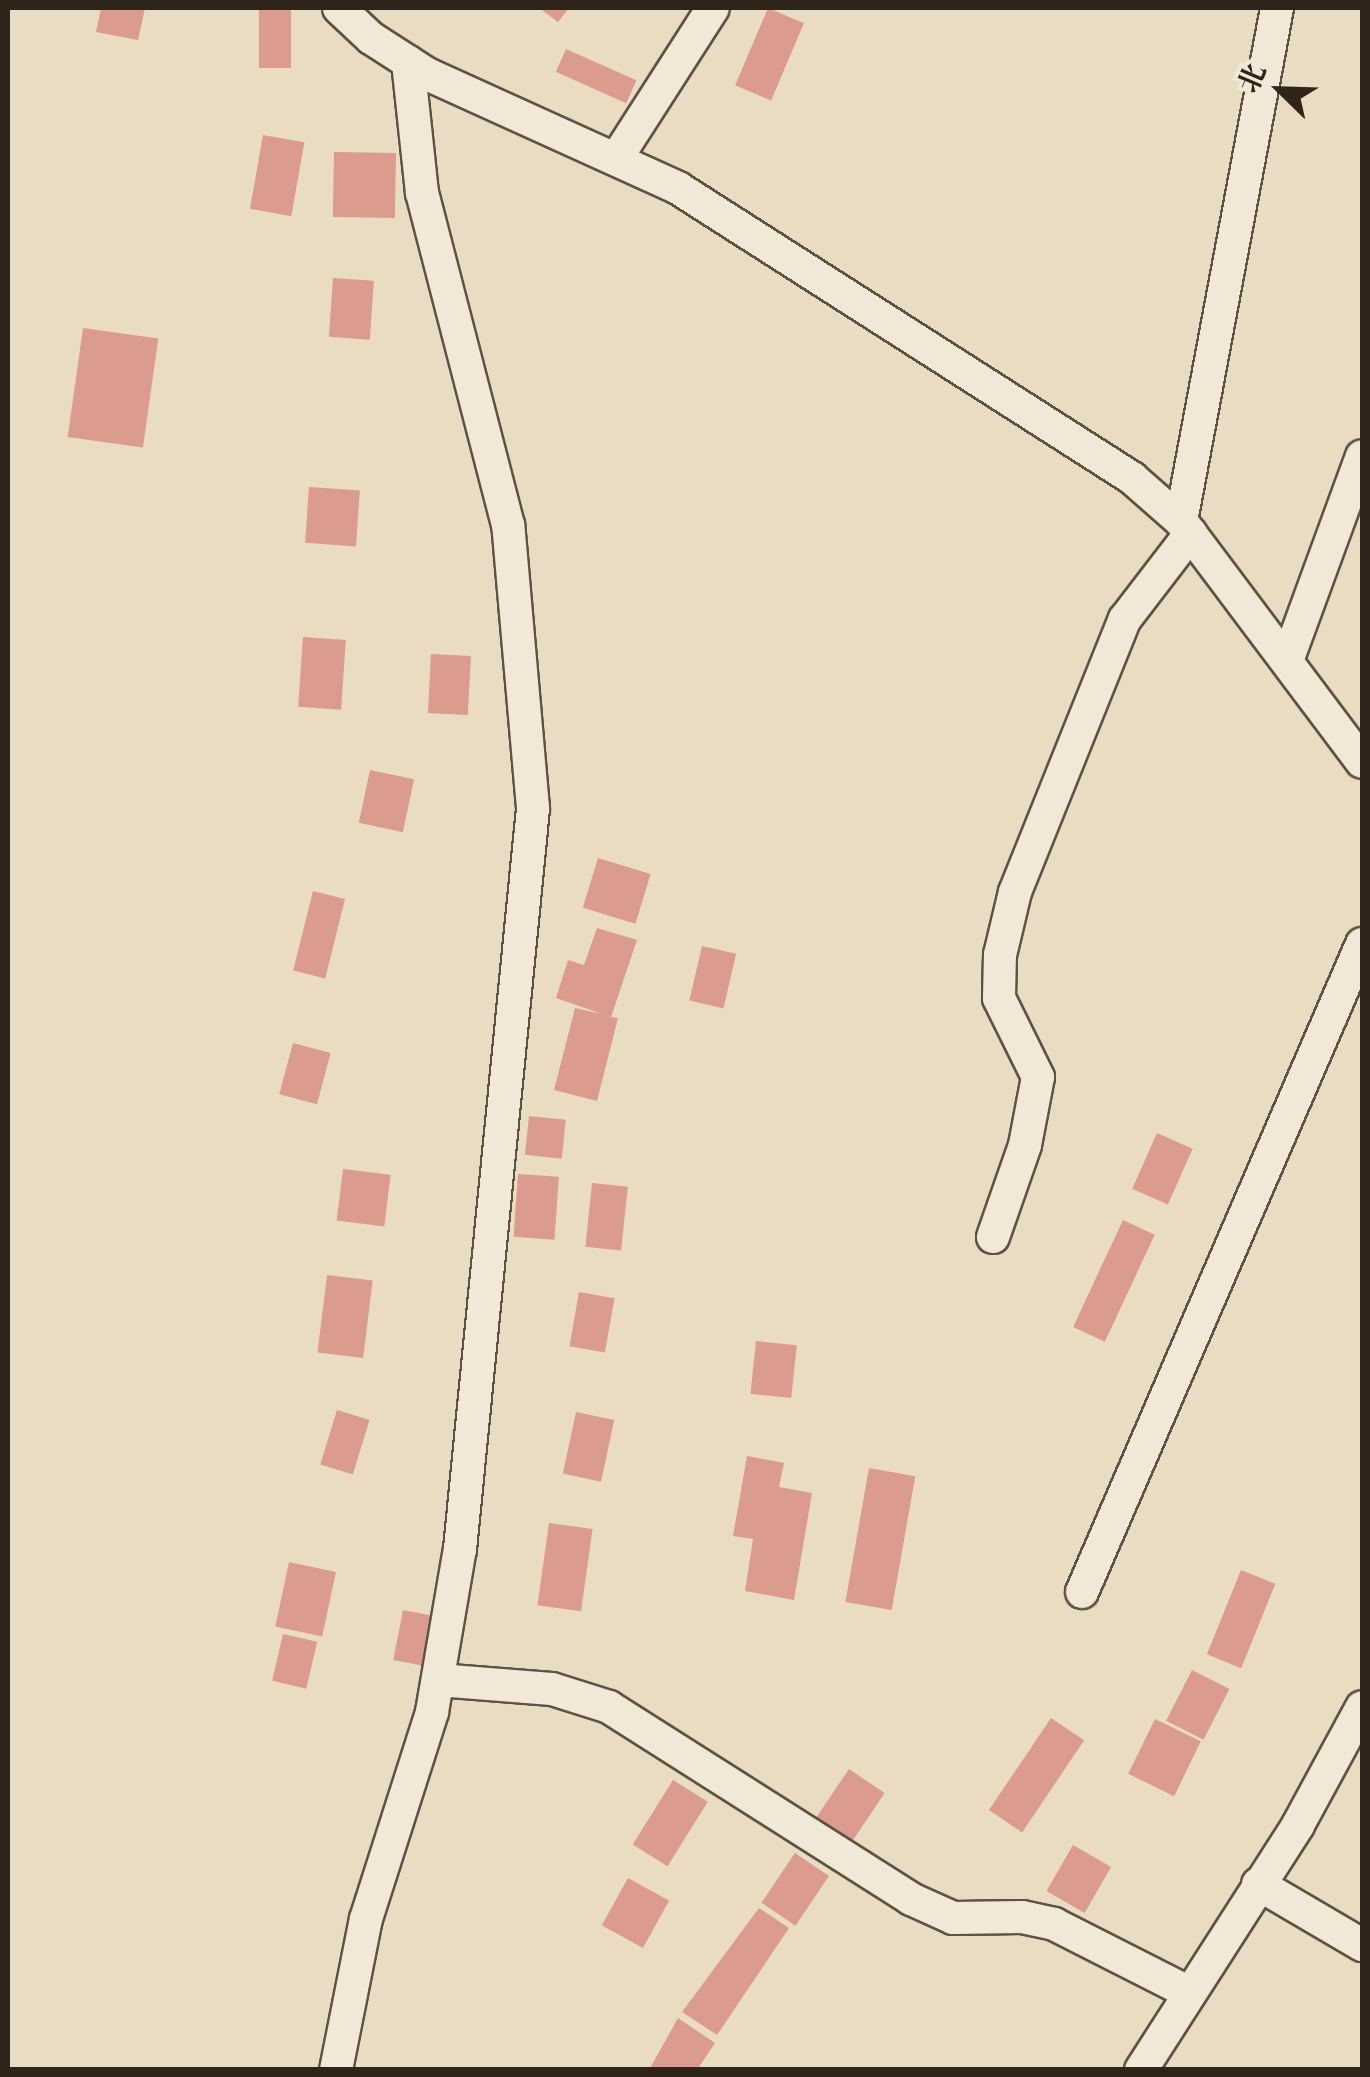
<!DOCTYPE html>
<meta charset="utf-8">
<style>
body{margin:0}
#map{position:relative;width:1370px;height:2077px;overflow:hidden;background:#eadcc2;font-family:"IM FELL French Canon","Noto Serif SC",serif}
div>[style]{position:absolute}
.building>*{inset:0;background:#db9b8f;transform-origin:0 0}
.roads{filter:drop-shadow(2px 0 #5d5243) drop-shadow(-2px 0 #5d5243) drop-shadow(0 2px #5d5243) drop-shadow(0 -2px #5d5243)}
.minor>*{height:32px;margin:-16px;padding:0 16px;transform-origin:16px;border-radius:16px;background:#f1e8d7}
span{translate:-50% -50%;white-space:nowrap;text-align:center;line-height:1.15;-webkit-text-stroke:8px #f1e8d7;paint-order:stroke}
.frame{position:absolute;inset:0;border:10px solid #2e2419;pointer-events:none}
.north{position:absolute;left:1230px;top:40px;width:100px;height:100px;-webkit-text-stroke:8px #f1e8d7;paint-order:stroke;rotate:293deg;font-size:28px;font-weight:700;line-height:40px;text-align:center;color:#2e2419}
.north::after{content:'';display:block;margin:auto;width:35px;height:45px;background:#2e2419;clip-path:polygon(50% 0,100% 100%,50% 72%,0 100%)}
</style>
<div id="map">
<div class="building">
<div style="clip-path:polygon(101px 8px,145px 8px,138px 40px,96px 32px)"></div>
<div style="left:259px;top:8px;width:32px;height:60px"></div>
<div style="clip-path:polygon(539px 8px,569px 8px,558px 22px)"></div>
<div style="left:768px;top:8px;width:39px;height:84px;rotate:23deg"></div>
<div style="left:566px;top:49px;width:77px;height:25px;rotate:24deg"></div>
<div style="left:263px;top:135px;width:42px;height:75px;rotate:10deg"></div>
<div style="left:334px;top:152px;width:62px;height:65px;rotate:1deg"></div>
<div style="left:333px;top:278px;width:41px;height:59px;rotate:4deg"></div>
<div style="left:83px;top:328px;width:76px;height:110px;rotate:8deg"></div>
<div style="left:309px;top:487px;width:51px;height:56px;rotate:4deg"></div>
<div style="left:303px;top:637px;width:43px;height:70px;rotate:4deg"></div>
<div style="left:431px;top:654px;width:40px;height:59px;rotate:3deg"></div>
<div style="left:370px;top:770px;width:45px;height:54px;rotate:12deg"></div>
<div style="left:598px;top:858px;width:55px;height:52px;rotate:17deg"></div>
<div style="left:313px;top:891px;width:33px;height:82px;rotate:14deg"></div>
<div style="clip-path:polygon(597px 928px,637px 940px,611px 1017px,618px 1018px,597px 1101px,554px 1090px,575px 1008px,602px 1014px,556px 998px,568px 960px,584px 965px)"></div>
<div style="left:702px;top:946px;width:35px;height:56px;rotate:13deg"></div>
<div style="left:293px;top:1043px;width:39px;height:53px;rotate:15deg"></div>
<div style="left:529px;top:1116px;width:37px;height:39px;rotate:6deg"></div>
<div style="left:1157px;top:1133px;width:39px;height:61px;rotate:24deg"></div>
<div style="left:343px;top:1169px;width:48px;height:52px;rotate:7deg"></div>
<div style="left:518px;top:1174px;width:41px;height:63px;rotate:4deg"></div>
<div style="left:592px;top:1183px;width:36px;height:64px;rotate:6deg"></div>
<div style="left:1123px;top:1220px;width:35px;height:118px;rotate:25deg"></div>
<div style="left:327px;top:1275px;width:46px;height:78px;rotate:7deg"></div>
<div style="left:579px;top:1292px;width:36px;height:55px;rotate:10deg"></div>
<div style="left:756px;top:1341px;width:41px;height:53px;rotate:6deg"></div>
<div style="left:337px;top:1410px;width:34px;height:57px;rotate:17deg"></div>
<div style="left:576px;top:1412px;width:39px;height:63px;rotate:12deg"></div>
<div style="clip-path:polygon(747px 1456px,784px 1463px,779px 1487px,812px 1493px,794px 1600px,745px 1591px,753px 1539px,733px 1536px)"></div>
<div style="left:869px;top:1468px;width:47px;height:136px;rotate:10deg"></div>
<div style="left:549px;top:1523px;width:44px;height:83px;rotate:8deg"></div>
<div style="left:289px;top:1562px;width:48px;height:66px;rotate:12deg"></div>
<div style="left:1241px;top:1570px;width:37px;height:91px;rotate:22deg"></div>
<div style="left:403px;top:1610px;width:33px;height:51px;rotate:11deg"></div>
<div style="left:283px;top:1634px;width:35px;height:48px;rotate:13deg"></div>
<div style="left:1192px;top:1670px;width:42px;height:57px;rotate:27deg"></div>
<div style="left:1051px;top:1718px;width:40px;height:111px;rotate:34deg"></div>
<div style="left:1155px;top:1719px;width:51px;height:61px;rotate:26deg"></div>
<div style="left:849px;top:1769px;width:43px;height:58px;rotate:34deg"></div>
<div style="left:673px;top:1780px;width:41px;height:76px;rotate:32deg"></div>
<div style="left:1073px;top:1845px;width:44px;height:53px;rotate:30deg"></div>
<div style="left:795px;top:1853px;width:41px;height:60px;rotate:34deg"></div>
<div style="left:628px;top:1878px;width:47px;height:54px;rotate:29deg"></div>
<div style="clip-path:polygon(759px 1908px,789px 1928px,717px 2035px,682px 2012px)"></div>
<div style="clip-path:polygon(678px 2018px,715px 2043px,697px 2070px,649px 2070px)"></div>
</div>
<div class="roads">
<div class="minor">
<div style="left:339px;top:8px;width:44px;rotate:43.2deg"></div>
<div style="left:371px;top:38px;width:67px;rotate:32.7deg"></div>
<div style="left:427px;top:74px;width:276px;rotate:24.4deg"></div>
<div style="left:678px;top:188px;width:539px;rotate:32.57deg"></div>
<div style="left:1132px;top:478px;width:65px;rotate:41.3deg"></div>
<div style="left:1181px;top:521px;width:301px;rotate:53.1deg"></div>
<div style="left:616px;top:159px;width:179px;rotate:-57.3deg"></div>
<div style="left:1181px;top:521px;width:522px;rotate:-79.4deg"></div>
<div style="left:1287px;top:661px;width:218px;rotate:-69.9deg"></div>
<div style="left:993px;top:1237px;width:97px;rotate:-70.8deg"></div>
<div style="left:1025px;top:1145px;width:69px;rotate:-79.2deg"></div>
<div style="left:1038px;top:1077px;width:88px;rotate:-116.3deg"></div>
<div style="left:999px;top:998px;width:43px;rotate:-88.7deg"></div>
<div style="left:1000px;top:955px;width:65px;rotate:-76.6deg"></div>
<div style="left:1015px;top:892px;width:294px;rotate:-68.1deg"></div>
<div style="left:1125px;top:619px;width:108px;rotate:-52.5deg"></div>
<div style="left:1082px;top:1592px;width:706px;rotate:-66.63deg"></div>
<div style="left:438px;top:1680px;width:114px;rotate:4.5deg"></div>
<div style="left:552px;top:1689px;width:60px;rotate:17.5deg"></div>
<div style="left:609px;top:1707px;width:358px;rotate:32.4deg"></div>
<div style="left:911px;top:1899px;width:46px;rotate:24.3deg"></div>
<div style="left:953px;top:1918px;width:69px;rotate:-0.8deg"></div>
<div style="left:1022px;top:1917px;width:33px;rotate:12deg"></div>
<div style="left:1054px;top:1924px;width:148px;rotate:26.9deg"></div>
<div style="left:1258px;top:1884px;width:121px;rotate:30.4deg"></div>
<div style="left:336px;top:2070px;width:154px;rotate:-78.8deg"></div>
<div style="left:366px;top:1919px;width:217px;rotate:-72.3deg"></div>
<div style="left:432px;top:1712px;width:165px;rotate:-80.3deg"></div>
<div style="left:460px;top:1549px;width:745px;rotate:-84.37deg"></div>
<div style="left:533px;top:808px;width:284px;rotate:-95deg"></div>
<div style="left:508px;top:525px;width:343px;rotate:-104.5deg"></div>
<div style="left:422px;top:193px;width:132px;rotate:-96.1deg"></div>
<div style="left:1141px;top:2070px;width:291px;rotate:-57.3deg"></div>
<div style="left:1298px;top:1825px;width:134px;rotate:-61.5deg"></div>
</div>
</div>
<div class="frame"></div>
<div class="north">北</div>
</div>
